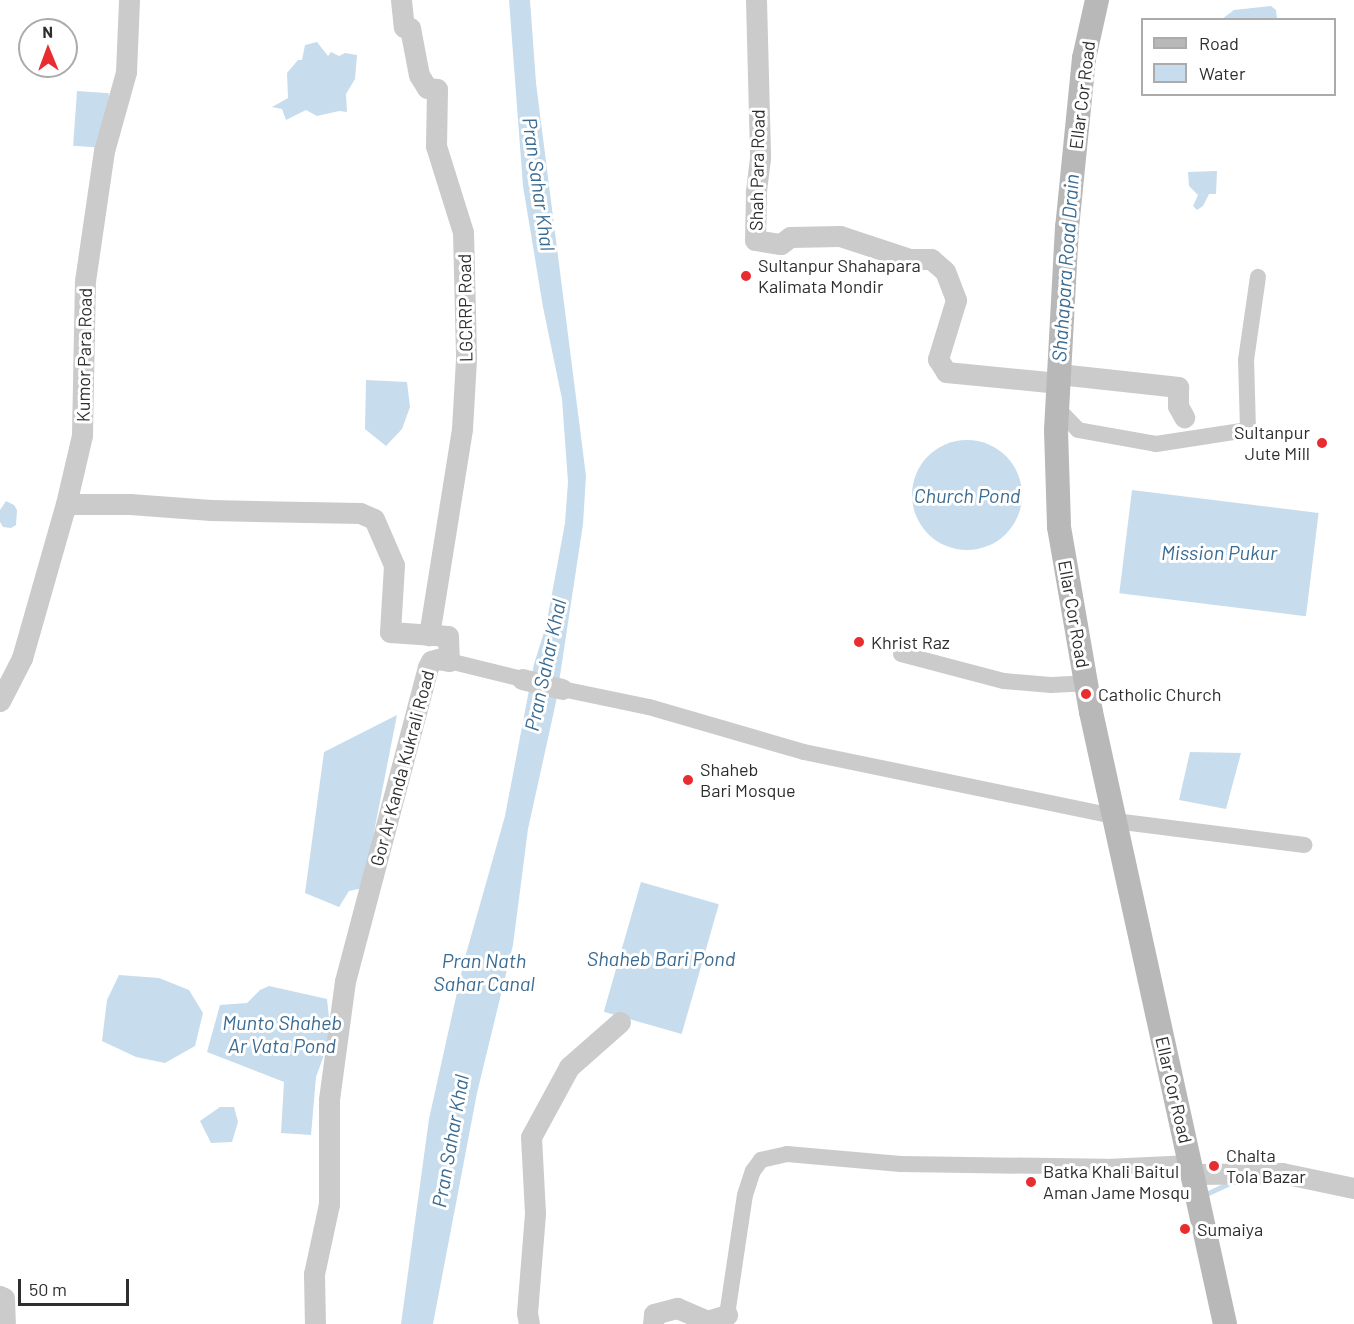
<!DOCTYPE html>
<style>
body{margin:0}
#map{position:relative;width:1354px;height:1324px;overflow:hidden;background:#fff;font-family:Barlow,sans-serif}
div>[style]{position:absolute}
.water>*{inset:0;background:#c7dcec;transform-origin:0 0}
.round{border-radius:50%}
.stream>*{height:4.5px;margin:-2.25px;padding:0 2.25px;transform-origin:2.25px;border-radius:2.25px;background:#c7dcec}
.minor>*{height:16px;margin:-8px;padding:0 8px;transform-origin:8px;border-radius:8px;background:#cbcbcb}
.tertiary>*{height:21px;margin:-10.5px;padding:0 10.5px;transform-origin:10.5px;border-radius:10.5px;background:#cbcbcb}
.secondary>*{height:24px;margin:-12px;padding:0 12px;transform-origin:12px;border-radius:12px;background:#b8b8b8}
.dots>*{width:16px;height:16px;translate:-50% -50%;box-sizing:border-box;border:3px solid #fff;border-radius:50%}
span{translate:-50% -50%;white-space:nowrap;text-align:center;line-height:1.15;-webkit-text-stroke:6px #fff;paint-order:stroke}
.street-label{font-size:18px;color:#2e2e2e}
.poi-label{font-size:18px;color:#2e2e2e}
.left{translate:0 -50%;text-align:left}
.right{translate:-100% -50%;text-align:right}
.water-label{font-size:20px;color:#3a6b92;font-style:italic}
.legend{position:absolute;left:1141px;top:18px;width:195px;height:78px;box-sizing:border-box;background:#fff;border:2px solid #ababab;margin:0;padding:8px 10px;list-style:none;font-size:18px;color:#2e2e2e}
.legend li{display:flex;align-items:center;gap:12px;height:30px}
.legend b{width:30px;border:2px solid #ababab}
.north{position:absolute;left:18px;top:18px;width:60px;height:60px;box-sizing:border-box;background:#fff;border:2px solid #ababab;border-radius:50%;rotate:359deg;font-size:16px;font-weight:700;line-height:24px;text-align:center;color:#2e2e2e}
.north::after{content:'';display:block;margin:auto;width:21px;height:27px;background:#e92c30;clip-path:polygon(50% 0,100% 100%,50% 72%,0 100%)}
.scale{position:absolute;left:18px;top:1279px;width:111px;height:27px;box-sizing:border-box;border:3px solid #2e2e2e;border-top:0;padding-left:8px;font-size:18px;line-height:21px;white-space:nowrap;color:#2e2e2e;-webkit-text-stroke:4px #fff;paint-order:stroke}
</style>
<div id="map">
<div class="water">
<div style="clip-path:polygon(509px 0,530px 0,536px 83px,586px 476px,583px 524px,556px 702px,528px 829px,513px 945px,477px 1093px,433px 1324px,401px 1324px,429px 1119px,464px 961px,505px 816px,534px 664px,546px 626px,565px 523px,568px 482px,562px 399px,543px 307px,523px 186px)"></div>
<div style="clip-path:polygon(1271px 6px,1276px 10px,1277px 19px,1222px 19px,1234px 10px)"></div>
<div style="clip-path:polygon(317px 42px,328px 56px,331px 52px,339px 56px,345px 53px,357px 55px,355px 79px,346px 94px,347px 112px,339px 111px,317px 116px,306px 110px,286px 120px,282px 109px,272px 107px,288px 98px,287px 73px,298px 60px,302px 60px,305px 45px)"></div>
<div style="left:77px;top:91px;width:32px;height:55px;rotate:4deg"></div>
<div style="clip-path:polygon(1217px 171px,1216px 194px,1209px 194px,1203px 206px,1197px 210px,1193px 206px,1198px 195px,1189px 186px,1188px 172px)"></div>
<div style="clip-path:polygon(366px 380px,407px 382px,410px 407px,402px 429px,386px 446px,365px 429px)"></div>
<div class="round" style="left:912px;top:440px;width:110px;height:110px"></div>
<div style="left:1132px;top:490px;width:188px;height:104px;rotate:7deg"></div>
<div style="clip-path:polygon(6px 501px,14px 505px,17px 510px,16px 525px,11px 528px,3px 527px,0 522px,0 510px)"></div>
<div style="clip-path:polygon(397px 715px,363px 888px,349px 891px,339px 907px,305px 893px,324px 752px)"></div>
<div style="clip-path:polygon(1190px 752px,1241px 753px,1226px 809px,1179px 800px)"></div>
<div style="left:641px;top:882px;width:81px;height:135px;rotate:16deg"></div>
<div style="clip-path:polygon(119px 975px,159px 978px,189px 990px,203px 1013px,195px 1046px,165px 1063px,136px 1057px,102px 1041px,107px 1000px)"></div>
<div style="clip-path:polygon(269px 986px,327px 999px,331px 1036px,316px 1077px,311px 1135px,281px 1133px,284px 1082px,207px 1052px,220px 1005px,247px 1003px,260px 990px)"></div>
<div style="clip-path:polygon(220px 1107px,234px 1107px,238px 1122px,232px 1142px,211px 1143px,200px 1121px)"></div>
</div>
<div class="stream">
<div style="left:1204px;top:1195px;width:31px;rotate:-25deg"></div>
</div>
<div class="minor">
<div style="left:1057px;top:408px;width:30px;rotate:46deg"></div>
<div style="left:1078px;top:430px;width:79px;rotate:10.2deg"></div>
<div style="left:1156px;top:444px;width:93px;rotate:-8.7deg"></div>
<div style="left:1248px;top:430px;width:70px;rotate:-91.6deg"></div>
<div style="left:1246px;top:360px;width:84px;rotate:-81.8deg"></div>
<div style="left:901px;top:654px;width:106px;rotate:14.7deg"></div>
<div style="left:1004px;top:681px;width:47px;rotate:4.9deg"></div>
<div style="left:1051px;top:685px;width:35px;rotate:-3deg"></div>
<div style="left:449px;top:661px;width:75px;rotate:13.9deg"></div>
<div style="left:562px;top:689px;width:89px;rotate:11.7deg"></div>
<div style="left:649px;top:707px;width:161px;rotate:16.2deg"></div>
<div style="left:804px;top:752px;width:317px;rotate:11.7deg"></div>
<div style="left:1115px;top:821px;width:191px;rotate:7.2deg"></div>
<div style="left:727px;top:1315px;width:121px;rotate:-81.5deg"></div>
<div style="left:745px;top:1195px;width:25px;rotate:-72deg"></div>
<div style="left:753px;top:1171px;width:14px;rotate:-54deg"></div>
<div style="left:761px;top:1160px;width:27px;rotate:-13deg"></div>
<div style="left:787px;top:1154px;width:114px;rotate:5deg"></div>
<div style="left:901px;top:1164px;width:205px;rotate:0.8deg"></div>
<div style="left:1106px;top:1167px;width:85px;rotate:-2.7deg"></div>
</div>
<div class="tertiary">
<div style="left:401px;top:0;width:27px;rotate:84deg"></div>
<div style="left:404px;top:27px;width:6px;rotate:9deg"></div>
<div style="left:410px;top:28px;width:48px;rotate:79.2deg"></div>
<div style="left:419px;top:75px;width:15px;rotate:58deg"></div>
<div style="left:427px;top:88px;width:10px;rotate:6deg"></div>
<div style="left:437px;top:89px;width:57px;rotate:91deg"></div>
<div style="left:436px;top:146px;width:90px;rotate:72.6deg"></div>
<div style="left:463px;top:232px;width:127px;rotate:88.6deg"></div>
<div style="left:466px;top:359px;width:70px;rotate:93.3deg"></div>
<div style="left:462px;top:429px;width:209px;rotate:99.1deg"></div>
<div style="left:756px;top:0;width:158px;rotate:88.5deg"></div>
<div style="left:760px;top:158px;width:35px;rotate:97deg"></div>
<div style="left:756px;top:193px;width:47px;rotate:91.2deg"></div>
<div style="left:755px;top:240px;width:26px;rotate:9deg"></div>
<div style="left:781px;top:244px;width:11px;rotate:-38deg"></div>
<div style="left:790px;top:237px;width:50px;rotate:-1.1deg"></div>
<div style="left:840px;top:236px;width:74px;rotate:18.2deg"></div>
<div style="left:910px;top:259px;width:21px"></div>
<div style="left:931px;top:259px;width:18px;rotate:41deg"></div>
<div style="left:945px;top:271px;width:31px;rotate:69deg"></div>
<div style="left:956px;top:300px;width:62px;rotate:107deg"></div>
<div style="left:938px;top:359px;width:15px;rotate:58deg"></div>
<div style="left:946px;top:372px;width:113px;rotate:5.6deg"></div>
<div style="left:1059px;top:374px;width:120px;rotate:6.2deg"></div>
<div style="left:1178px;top:387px;width:19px;rotate:90deg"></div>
<div style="left:1178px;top:406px;width:13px;rotate:61deg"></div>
<div style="left:66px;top:504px;width:64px"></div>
<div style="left:130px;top:504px;width:81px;rotate:4.2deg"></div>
<div style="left:211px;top:510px;width:149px;rotate:1.2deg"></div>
<div style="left:360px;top:513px;width:15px;rotate:23deg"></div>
<div style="left:374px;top:519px;width:50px;rotate:66.5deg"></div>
<div style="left:394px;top:565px;width:67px;rotate:93.4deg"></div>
<div style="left:390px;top:632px;width:58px;rotate:3.9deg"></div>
<div style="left:448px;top:636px;width:25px;rotate:88deg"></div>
<div style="left:449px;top:661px;width:11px;rotate:-170deg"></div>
<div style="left:438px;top:659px;width:7px;rotate:164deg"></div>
<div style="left:431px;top:661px;width:7px;rotate:117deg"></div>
<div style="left:428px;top:667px;width:325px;rotate:104.8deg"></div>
<div style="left:345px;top:981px;width:119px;rotate:97.7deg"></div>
<div style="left:329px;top:1099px;width:105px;rotate:90deg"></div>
<div style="left:329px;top:1204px;width:72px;rotate:102.1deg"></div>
<div style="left:314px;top:1274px;width:50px;rotate:88.9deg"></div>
<div style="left:522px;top:679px;width:41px;rotate:14deg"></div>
<div style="left:0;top:701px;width:48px;rotate:-62.9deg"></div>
<div style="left:22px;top:658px;width:160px;rotate:-74.1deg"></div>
<div style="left:66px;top:504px;width:71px;rotate:-76.9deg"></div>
<div style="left:82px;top:435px;width:154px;rotate:-88.9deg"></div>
<div style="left:85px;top:281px;width:131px;rotate:-81.7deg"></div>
<div style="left:104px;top:151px;width:82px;rotate:-74.4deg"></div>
<div style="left:126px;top:72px;width:72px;rotate:-87.6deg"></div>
<div style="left:1191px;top:1174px;width:91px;rotate:-0.6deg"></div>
<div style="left:1282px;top:1173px;width:74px;rotate:11.8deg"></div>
<div style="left:0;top:1296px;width:4px;rotate:27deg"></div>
<div style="left:4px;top:1298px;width:26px;rotate:88deg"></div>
<div style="left:529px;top:1324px;width:11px;rotate:-100deg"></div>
<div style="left:527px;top:1313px;width:100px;rotate:-85.4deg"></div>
<div style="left:535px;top:1213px;width:76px;rotate:-93deg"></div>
<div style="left:531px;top:1137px;width:80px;rotate:-61.5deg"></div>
<div style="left:569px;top:1067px;width:68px;rotate:-41.4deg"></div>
<div style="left:653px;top:1324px;width:10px;rotate:-84deg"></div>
<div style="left:654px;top:1314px;width:24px;rotate:-15deg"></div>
<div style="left:677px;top:1308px;width:33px;rotate:23deg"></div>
<div style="left:707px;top:1321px;width:21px;rotate:-17deg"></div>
</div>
<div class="secondary">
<div style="left:1097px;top:0;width:59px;rotate:102.6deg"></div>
<div style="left:1084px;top:58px;width:170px;rotate:95.7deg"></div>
<div style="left:1067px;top:227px;width:203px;rotate:93.1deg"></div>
<div style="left:1056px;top:430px;width:97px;rotate:88.2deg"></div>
<div style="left:1059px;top:527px;width:188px;rotate:80.2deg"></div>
<div style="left:1091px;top:712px;width:626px;rotate:77.65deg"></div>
</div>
<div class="dots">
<div style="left:746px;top:276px;background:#e92c30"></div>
<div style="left:1322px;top:443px;background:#e92c30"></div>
<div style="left:859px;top:642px;background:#e92c30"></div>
<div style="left:1086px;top:694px;background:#e92c30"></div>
<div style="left:688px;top:780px;background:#e92c30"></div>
<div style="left:1214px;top:1166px;background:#e92c30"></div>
<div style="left:1031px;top:1182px;background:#e92c30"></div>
<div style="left:1185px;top:1229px;background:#e92c30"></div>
</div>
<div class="street-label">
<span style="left:1082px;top:95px;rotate:-83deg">Ellar Cor Road</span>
<span style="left:757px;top:170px;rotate:-89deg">Shah Para Road</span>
<span style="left:465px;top:308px;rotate:-91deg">LGCRRP Road</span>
<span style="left:84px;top:355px;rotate:-89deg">Kumor Para Road</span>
<span style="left:1074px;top:614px;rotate:80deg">Ellar Cor Road</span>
<span style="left:402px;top:768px;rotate:-75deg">Gor Ar Kanda Kukrali Road</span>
<span style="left:1174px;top:1090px;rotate:77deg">Ellar Cor Road</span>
</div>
<div class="poi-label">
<span class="left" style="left:758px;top:276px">Sultanpur Shahapara<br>Kalimata Mondir</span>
<span class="right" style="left:1310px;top:443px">Sultanpur<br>Jute Mill</span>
<span class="left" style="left:871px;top:642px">Khrist Raz</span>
<span class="left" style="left:1098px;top:694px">Catholic Church</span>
<span class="left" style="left:700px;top:780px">Shaheb<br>Bari Mosque</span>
<span class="left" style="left:1226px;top:1166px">Chalta<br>Tola Bazar</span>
<span class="left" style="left:1043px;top:1182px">Batka Khali Baitul<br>Aman Jame Mosqu</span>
<span class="left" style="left:1197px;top:1229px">Sumaiya</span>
</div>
<div class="water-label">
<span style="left:539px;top:184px;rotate:82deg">Pran Sahar Khal</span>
<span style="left:1065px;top:268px;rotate:-86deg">Shahapara Road Drain</span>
<span style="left:967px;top:495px">Church Pond</span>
<span style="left:1219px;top:552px">Mission Pukur</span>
<span style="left:545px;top:665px;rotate:-78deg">Pran Sahar Khal</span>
<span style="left:661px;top:958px">Shaheb Bari Pond</span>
<span style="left:484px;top:972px">Pran Nath<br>Sahar Canal</span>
<span style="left:282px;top:1034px">Munto Shaheb<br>Ar Vata Pond</span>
<span style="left:450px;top:1141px;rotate:-80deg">Pran Sahar Khal</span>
</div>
<ul class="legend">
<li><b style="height:8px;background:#b8b8b8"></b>Road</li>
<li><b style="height:16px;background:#c7dcec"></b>Water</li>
</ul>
<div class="north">N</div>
<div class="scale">50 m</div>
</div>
